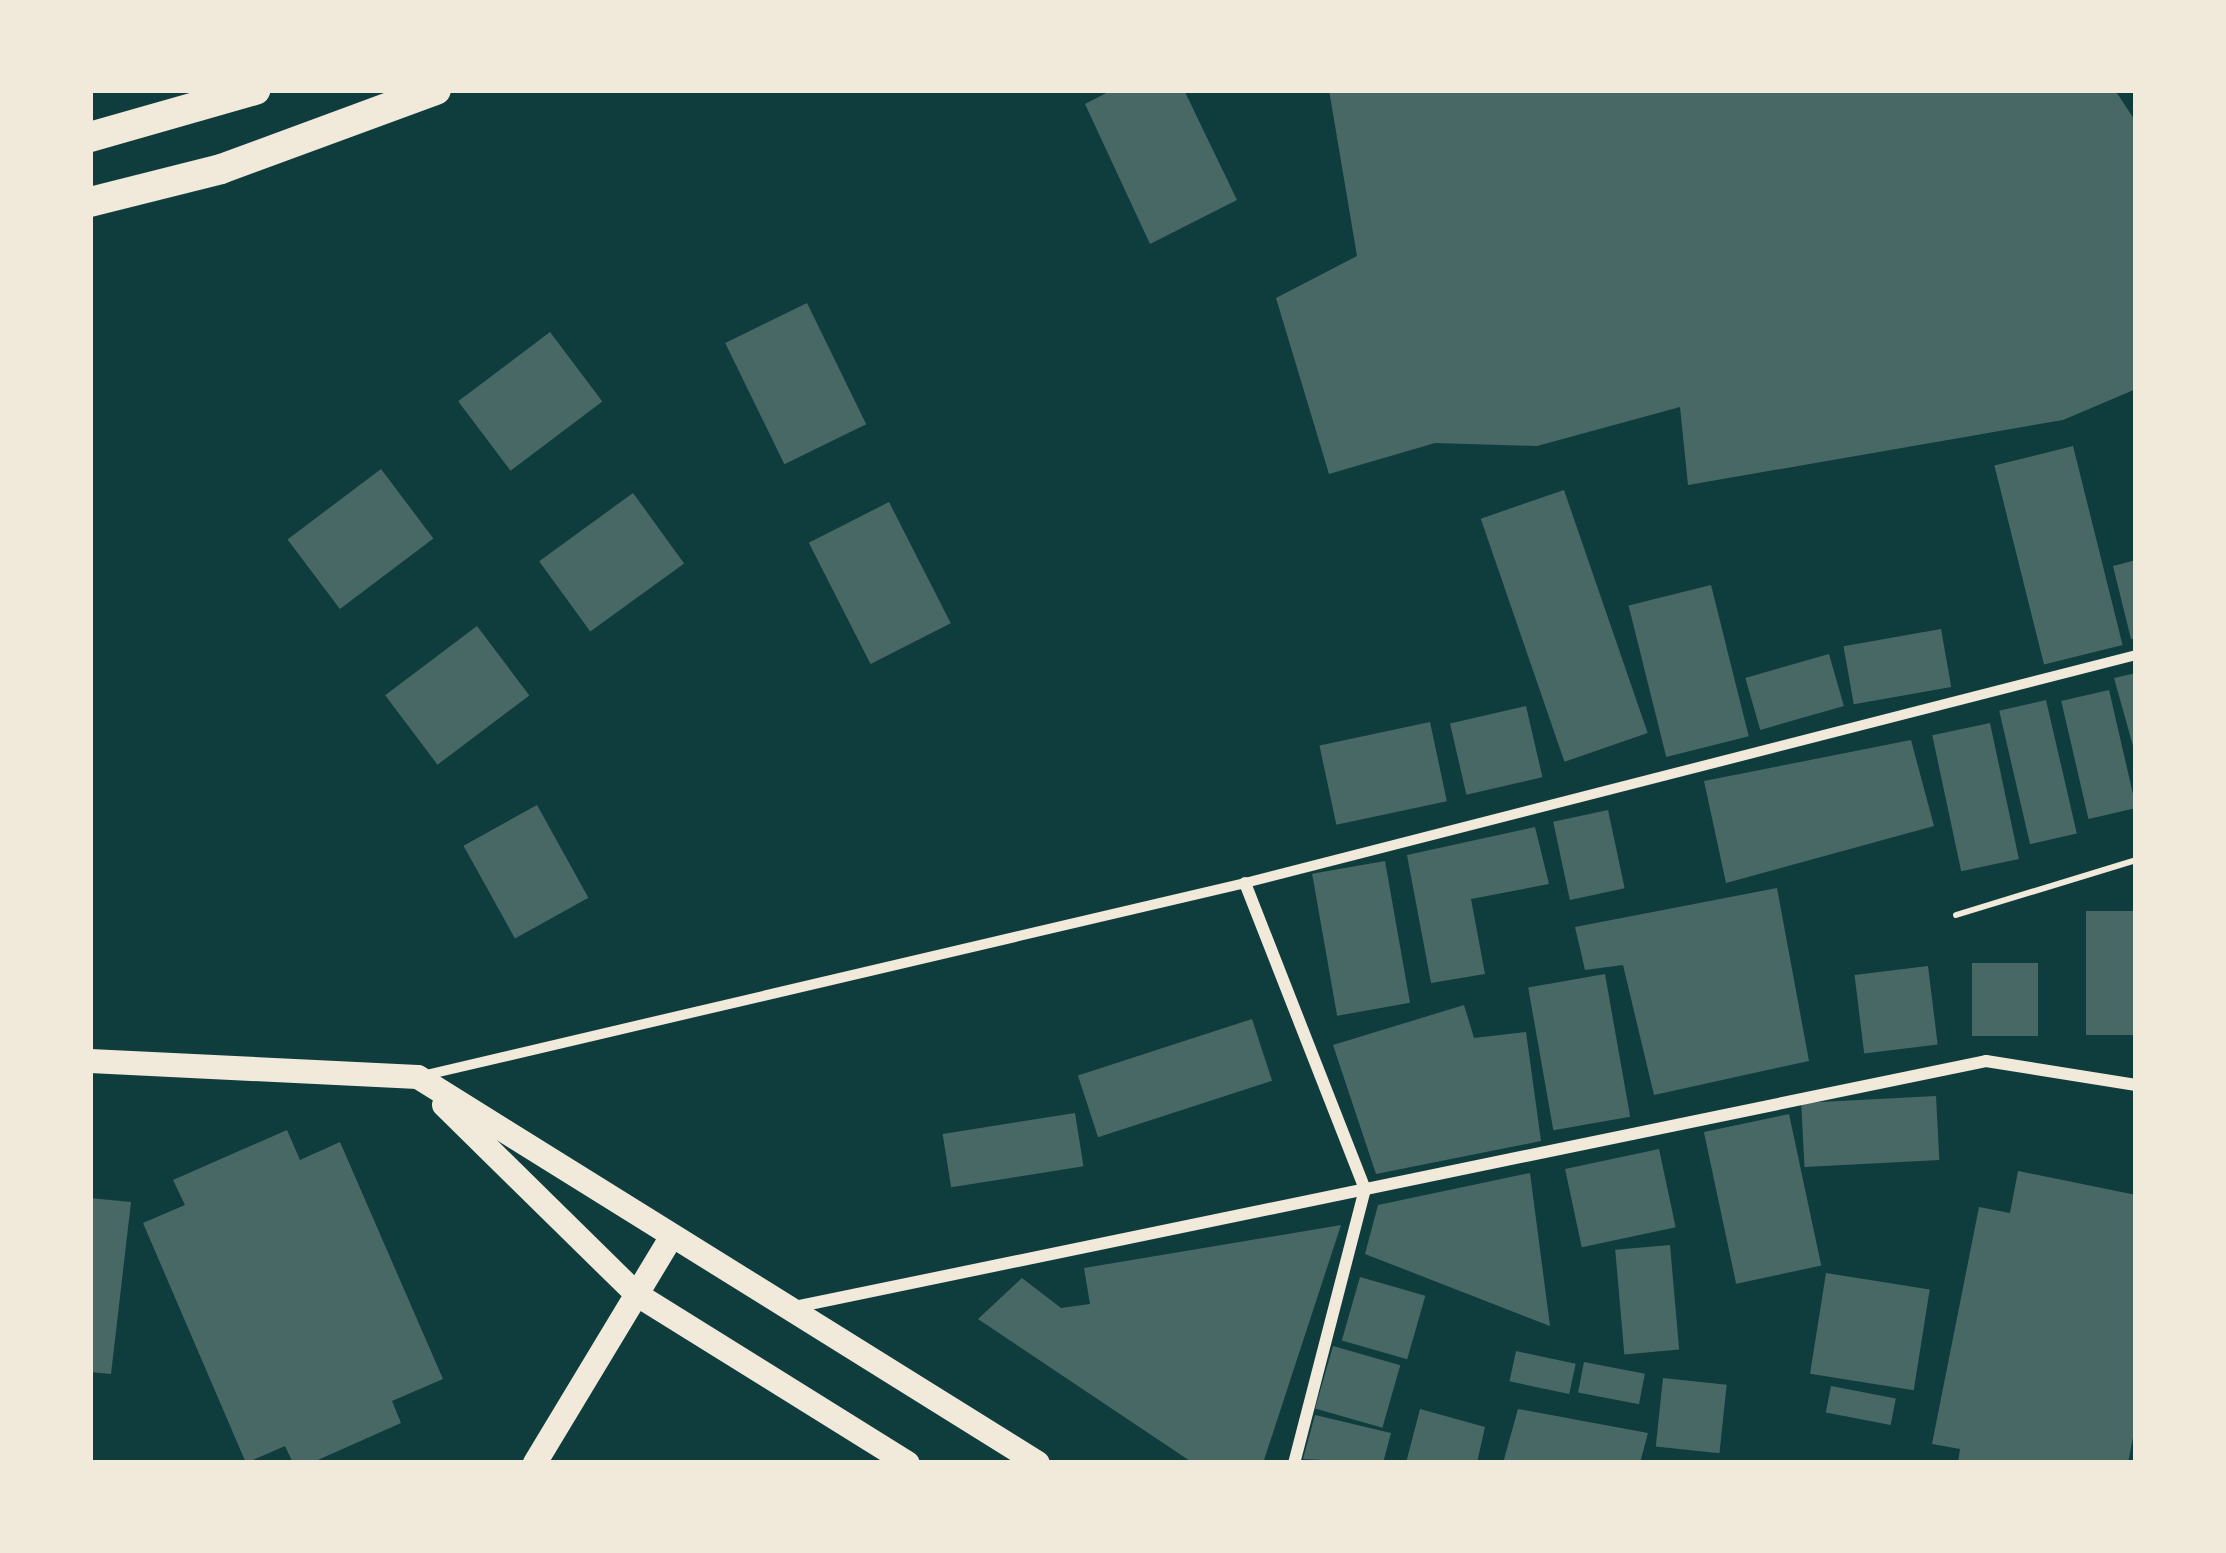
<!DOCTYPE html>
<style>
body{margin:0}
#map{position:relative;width:2226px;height:1553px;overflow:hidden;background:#0f3d3e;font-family:"Titillium Web",sans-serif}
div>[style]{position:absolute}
.building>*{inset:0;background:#486865;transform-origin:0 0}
.path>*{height:6px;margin:-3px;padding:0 3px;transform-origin:3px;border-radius:3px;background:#f1e9da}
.pedestrian>*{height:10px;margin:-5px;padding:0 5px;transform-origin:5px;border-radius:5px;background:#f1e9da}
.minor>*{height:12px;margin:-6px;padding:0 6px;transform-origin:6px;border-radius:6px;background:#f1e9da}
.secondary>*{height:24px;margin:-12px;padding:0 12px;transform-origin:12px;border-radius:12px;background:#f1e9da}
.primary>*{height:30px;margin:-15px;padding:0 15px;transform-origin:15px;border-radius:15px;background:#f1e9da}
span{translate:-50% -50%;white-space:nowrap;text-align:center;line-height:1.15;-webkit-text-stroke:9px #f1e9da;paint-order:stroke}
.frame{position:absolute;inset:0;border:93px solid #f1e9da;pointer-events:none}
</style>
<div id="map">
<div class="building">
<div style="clip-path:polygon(1112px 90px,1184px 90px,1237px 200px,1150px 244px,1085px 104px)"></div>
<div style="clip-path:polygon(1329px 90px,2115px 90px,2136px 122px,2136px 389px,2063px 420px,1688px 485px,1680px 407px,1537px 446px,1435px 443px,1329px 474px,1276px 298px,1357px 256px)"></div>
<div style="left:807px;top:303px;width:135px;height:91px;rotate:64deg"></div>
<div style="left:550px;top:332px;width:87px;height:115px;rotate:53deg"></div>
<div style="left:2073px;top:446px;width:205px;height:81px;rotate:76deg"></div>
<div style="left:381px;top:469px;width:87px;height:117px;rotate:53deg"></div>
<div style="left:1564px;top:490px;width:257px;height:88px;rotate:71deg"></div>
<div style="left:633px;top:493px;width:87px;height:116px;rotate:54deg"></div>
<div style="left:889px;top:502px;width:136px;height:90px;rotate:63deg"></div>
<div style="clip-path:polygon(2136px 560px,2136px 638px,2131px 639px,2113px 566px)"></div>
<div style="left:1711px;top:585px;width:156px;height:85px;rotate:76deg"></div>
<div style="left:477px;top:626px;width:87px;height:115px;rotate:53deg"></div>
<div style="left:1941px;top:629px;width:59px;height:99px;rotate:80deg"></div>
<div style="left:1829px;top:654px;width:54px;height:87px;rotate:74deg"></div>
<div style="clip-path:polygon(2136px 673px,2136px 753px,2135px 753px,2114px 678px)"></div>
<div style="left:2109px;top:690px;width:121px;height:49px;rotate:77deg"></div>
<div style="left:2046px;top:700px;width:137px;height:48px;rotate:77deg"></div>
<div style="left:1526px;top:706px;width:73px;height:78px;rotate:77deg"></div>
<div style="left:1430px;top:722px;width:81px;height:113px;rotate:78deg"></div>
<div style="left:1990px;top:723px;width:139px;height:59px;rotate:78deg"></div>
<div style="clip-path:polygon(1911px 740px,1934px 826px,1726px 883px,1704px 781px)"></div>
<div style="left:537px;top:805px;width:106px;height:84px;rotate:61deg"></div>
<div style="left:1608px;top:810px;width:80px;height:56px;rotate:78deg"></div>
<div style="clip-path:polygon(1535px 827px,1549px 884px,1471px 899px,1485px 974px,1431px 983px,1407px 855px)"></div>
<div style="left:1385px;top:861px;width:144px;height:74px;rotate:80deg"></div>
<div style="clip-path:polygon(1777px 888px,1809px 1061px,1654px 1095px,1623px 965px,1585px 970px,1575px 927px)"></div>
<div style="left:2136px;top:911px;width:124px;height:50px;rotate:90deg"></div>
<div style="left:1972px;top:963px;width:66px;height:73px"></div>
<div style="left:1928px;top:966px;width:79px;height:74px;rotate:83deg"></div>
<div style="left:1605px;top:974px;width:145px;height:78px;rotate:80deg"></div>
<div style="clip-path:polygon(1464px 1005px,1474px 1038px,1526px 1032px,1541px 1141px,1376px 1174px,1333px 1045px)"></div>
<div style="left:1252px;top:1019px;width:65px;height:183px;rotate:72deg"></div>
<div style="left:1936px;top:1096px;width:64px;height:135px;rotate:87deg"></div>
<div style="left:1075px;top:1113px;width:54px;height:134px;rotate:81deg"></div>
<div style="left:1789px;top:1114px;width:155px;height:87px;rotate:78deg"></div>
<div style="clip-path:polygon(287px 1130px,300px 1160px,340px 1142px,443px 1379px,392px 1401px,401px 1423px,311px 1463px,293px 1463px,285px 1446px,246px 1463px,143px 1223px,185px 1205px,173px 1180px)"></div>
<div style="left:1659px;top:1149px;width:80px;height:96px;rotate:78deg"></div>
<div style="clip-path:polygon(2018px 1171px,2136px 1195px,2136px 1422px,2128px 1463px,1958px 1463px,1960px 1449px,1932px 1444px,1979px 1207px,2010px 1213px)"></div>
<div style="clip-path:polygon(1530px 1173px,1550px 1326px,1365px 1254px,1378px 1205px)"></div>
<div style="clip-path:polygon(90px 1198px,131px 1202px,111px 1374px,90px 1372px)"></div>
<div style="clip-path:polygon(1341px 1225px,1263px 1463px,1193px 1463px,978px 1319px,1022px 1278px,1061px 1308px,1090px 1304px,1084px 1268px)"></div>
<div style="left:1670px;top:1245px;width:105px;height:55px;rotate:85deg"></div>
<div style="left:1826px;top:1273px;width:105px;height:102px;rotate:9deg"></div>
<div style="left:1360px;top:1277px;width:68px;height:66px;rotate:16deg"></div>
<div style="left:1333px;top:1346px;width:70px;height:65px;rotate:16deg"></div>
<div style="left:1516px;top:1351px;width:61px;height:31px;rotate:12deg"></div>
<div style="left:1584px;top:1362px;width:62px;height:31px;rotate:11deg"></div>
<div style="left:1663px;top:1378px;width:64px;height:69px;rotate:6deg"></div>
<div style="left:1831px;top:1386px;width:66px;height:27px;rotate:11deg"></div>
<div style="clip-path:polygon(1420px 1409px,1485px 1427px,1477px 1463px,1406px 1463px)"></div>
<div style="clip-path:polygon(1518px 1409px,1648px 1433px,1640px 1463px,1503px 1463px)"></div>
<div style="clip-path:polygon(1315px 1415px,1391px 1433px,1383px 1463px,1303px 1459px)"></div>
</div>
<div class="path">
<div style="left:1956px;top:915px;width:188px;rotate:-17deg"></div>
</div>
<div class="pedestrian">
<div style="left:426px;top:1075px;width:841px;rotate:-13.19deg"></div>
<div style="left:1245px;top:883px;width:920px;rotate:-14.35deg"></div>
</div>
<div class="minor">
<div style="left:1245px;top:883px;width:329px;rotate:68.6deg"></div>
<div style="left:1365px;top:1189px;width:283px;rotate:104.5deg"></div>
<div style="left:790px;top:1308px;width:1221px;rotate:-11.67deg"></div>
<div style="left:1986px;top:1061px;width:152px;rotate:9.1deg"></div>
</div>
<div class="secondary">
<div style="left:90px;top:1061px;width:328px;rotate:2.8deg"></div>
<div style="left:418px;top:1077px;width:730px;rotate:31.91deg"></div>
<div style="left:444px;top:1105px;width:269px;rotate:44.5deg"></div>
<div style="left:636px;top:1294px;width:320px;rotate:31.9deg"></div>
<div style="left:535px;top:1463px;width:265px;rotate:-58.9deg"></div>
</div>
<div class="primary">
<div style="left:90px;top:137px;width:172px;rotate:-15.9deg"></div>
<div style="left:90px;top:202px;width:135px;rotate:-14.1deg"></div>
<div style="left:221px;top:169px;width:229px;rotate:-20.2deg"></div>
</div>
<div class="frame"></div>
</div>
